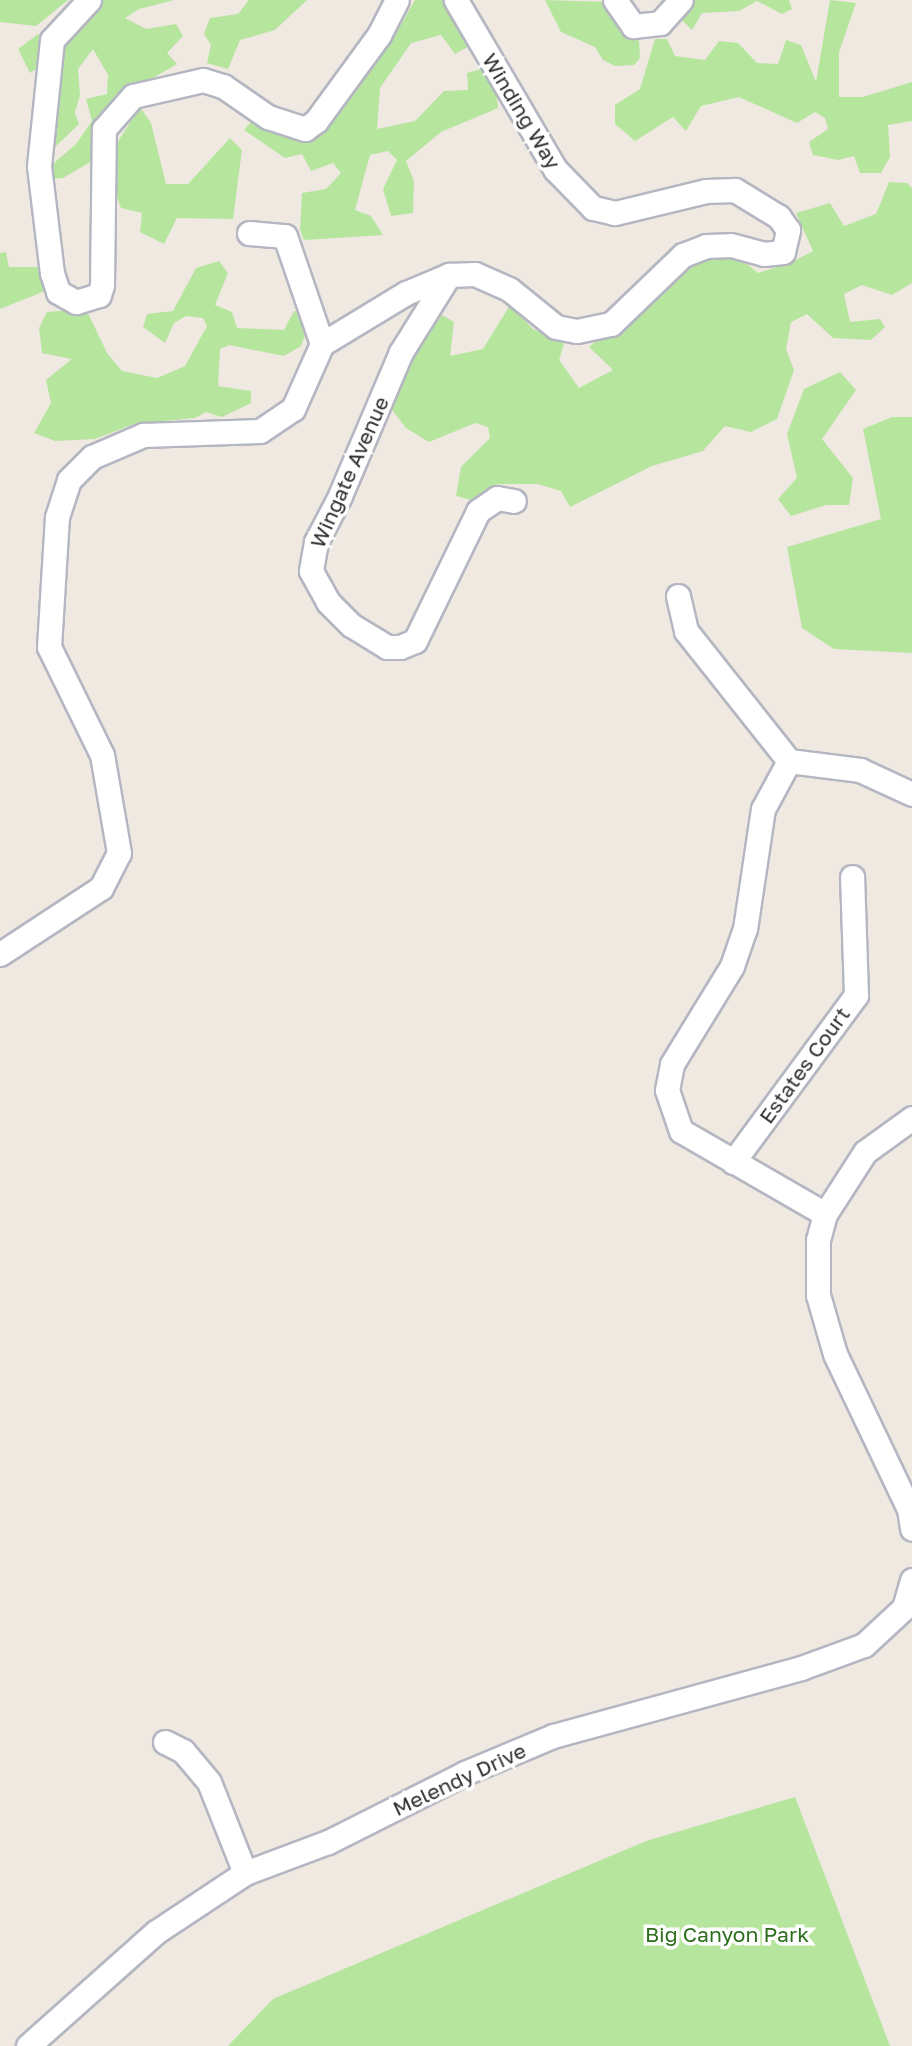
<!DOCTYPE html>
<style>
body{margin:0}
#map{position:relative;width:912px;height:2046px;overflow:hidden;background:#efe9e1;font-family:"Golos Text",sans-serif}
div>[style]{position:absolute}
.green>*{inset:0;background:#b6e59e}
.roads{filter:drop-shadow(2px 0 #b4b7c1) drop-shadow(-2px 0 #b4b7c1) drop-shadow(0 2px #b4b7c1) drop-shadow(0 -2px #b4b7c1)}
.minor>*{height:23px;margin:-11.5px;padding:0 11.5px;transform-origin:11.5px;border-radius:11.5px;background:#fff}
span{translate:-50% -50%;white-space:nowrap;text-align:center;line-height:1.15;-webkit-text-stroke:7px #fff;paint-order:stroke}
.street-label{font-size:21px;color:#2e2e2e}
.park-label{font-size:21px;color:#2c6e1b}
</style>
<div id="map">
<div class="green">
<div style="clip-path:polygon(0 0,68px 0,36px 26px,0 22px)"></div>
<div style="clip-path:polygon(97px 0,174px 0,139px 9px,125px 18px,146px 29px,176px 24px,183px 36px,167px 53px,177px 64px,139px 86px,98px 143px,92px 161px,63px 178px,49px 179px,47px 169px,76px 144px,92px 121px,86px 99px,107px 94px,108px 75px,93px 49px,78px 69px,80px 95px,75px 113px,79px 124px,55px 147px,47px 145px,39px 67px,30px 73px,18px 49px,38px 34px,59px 40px)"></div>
<div style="clip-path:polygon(249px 0,307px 0,275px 30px,240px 40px,228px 69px,207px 63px,211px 45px,204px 34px,210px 18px,238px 14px)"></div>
<div style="clip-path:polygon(415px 0,445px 0,473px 44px,455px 54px,441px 35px,411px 43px,380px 88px,377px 129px,415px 121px,444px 91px,468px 90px,467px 73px,481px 69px,496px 86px,498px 108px,441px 132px,406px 161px,414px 181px,413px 213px,391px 216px,383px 189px,397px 160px,388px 151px,370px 155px,355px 210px,371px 216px,383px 235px,304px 240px,300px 230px,302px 193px,326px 189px,341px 173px,333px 163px,311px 171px,302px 154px,285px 158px,244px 130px,252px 121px,305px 141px,343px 103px,350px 84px,364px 76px,377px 53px,390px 44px)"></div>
<div style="clip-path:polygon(545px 0,608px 2px,639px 41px,640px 58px,634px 65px,615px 66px,603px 60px,595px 47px,561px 32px)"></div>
<div style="clip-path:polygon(689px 0,789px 0,792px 9px,782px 14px,757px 1px,739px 11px,702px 13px,692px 30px,677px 15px)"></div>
<div style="clip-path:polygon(830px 0,856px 3px,839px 52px,839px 97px,863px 97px,912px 82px,912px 121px,888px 125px,890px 157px,881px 173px,860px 173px,854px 156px,838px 160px,813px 155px,809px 142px,828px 129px,825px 118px,815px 112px,797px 123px,739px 97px,701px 106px,686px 131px,673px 117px,635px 141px,615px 124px,615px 105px,640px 89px,655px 39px,667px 39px,675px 56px,705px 60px,719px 41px,738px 43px,757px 63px,778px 64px,786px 40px,801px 45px,816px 82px)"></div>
<div style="clip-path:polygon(140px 107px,151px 123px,166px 184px,188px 184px,230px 138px,242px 150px,233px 219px,177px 218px,164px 244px,140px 232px,142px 213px,121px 208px,112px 184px,113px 149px)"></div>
<div style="clip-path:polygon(889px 182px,907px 183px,912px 188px,912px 283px,892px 295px,862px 285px,844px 294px,850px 322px,880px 319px,885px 327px,871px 340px,833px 338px,807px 314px,791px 322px,786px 349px,794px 370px,777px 419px,751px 432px,725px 426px,703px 451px,652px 466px,570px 507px,561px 491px,538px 484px,498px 484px,471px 500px,456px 496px,461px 467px,490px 438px,488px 427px,475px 423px,429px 442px,406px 428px,389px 406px,410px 362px,442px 315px,454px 322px,450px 356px,483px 349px,510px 305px,534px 330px,565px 340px,559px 360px,579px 388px,613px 370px,589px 347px,691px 262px,718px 254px,740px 258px,758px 273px,790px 263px,813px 251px,796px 213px,830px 203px,844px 226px,876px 214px)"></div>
<div style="clip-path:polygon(6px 252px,9px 267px,44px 267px,45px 291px,0 309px,0 253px)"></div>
<div style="clip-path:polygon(219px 261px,228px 273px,215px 305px,232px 312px,237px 328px,284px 330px,294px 311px,303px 312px,307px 330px,301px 346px,284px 356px,229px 345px,220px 349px,218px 386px,251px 391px,251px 403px,222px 417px,206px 412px,195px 418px,134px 424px,95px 439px,55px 441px,34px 433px,51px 403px,46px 380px,72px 359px,42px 353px,39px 328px,47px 312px,86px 309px,107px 353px,122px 371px,157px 378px,185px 366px,207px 326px,203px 318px,186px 316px,174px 323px,165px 343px,143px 327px,147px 314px,173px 311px,196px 268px)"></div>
<div style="clip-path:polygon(840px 372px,856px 390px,822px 439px,853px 478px,849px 505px,826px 505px,791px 516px,778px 499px,797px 478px,787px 434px,804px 389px)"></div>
<div style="clip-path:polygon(892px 417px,912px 417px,912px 653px,834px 649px,802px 628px,787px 547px,881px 519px,863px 429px)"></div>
<div style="clip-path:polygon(795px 1797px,890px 2046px,228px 2046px,273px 1999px,646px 1841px)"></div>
</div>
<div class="roads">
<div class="minor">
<div style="left:89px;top:0;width:54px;rotate:132.8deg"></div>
<div style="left:52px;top:40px;width:127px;rotate:95.9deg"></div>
<div style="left:39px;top:166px;width:108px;rotate:83.1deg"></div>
<div style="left:52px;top:273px;width:20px;rotate:72deg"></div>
<div style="left:58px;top:292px;width:21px;rotate:29deg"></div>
<div style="left:76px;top:302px;width:24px;rotate:-17deg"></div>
<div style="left:99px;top:295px;width:10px;rotate:-73deg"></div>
<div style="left:102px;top:285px;width:156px;rotate:-89.3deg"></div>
<div style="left:104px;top:129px;width:44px;rotate:-48.7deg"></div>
<div style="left:133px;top:96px;width:72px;rotate:-12.9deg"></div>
<div style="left:203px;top:80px;width:21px;rotate:17deg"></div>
<div style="left:223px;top:86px;width:55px;rotate:34.6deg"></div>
<div style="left:268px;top:117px;width:39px;rotate:18deg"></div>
<div style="left:305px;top:129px;width:14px;rotate:-36deg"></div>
<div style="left:316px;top:121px;width:107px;rotate:-53.8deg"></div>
<div style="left:379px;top:35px;width:39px;rotate:-63deg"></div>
<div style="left:615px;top:0;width:32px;rotate:55deg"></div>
<div style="left:633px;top:26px;width:27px;rotate:-6deg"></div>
<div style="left:660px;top:23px;width:31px;rotate:-48deg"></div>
<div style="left:249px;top:233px;width:36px;rotate:5deg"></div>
<div style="left:285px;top:236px;width:114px;rotate:71.1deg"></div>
<div style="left:449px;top:275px;width:91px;rotate:121.9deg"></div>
<div style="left:401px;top:352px;width:156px;rotate:113deg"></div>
<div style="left:340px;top:496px;width:52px;rotate:117.6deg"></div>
<div style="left:316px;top:542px;width:29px;rotate:100deg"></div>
<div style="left:311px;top:571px;width:35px;rotate:61deg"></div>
<div style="left:328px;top:602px;width:33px;rotate:45deg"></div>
<div style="left:351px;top:625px;width:42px;rotate:31.4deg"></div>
<div style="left:387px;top:647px;width:13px"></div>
<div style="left:400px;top:647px;width:16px;rotate:-22deg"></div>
<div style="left:415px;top:641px;width:144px;rotate:-64.1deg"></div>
<div style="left:478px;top:511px;width:23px;rotate:-34deg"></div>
<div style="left:497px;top:498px;width:17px;rotate:10deg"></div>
<div style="left:678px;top:596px;width:36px;rotate:77deg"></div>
<div style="left:686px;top:631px;width:166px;rotate:51.6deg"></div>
<div style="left:0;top:954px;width:121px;rotate:-33.2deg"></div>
<div style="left:101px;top:888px;width:39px;rotate:-63deg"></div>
<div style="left:119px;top:853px;width:99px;rotate:-99.8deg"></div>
<div style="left:102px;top:755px;width:120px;rotate:-116.1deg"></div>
<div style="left:49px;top:647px;width:130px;rotate:-86.5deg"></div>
<div style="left:57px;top:517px;width:39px;rotate:-72deg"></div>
<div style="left:69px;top:480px;width:33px;rotate:-45deg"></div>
<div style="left:92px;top:457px;width:56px;rotate:-23.3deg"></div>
<div style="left:143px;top:435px;width:117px;rotate:-2deg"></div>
<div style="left:260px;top:431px;width:40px;rotate:-34deg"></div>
<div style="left:293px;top:409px;width:71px;rotate:-66deg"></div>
<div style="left:322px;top:344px;width:98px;rotate:-31.3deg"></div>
<div style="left:406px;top:293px;width:47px;rotate:-22.7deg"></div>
<div style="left:449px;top:275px;width:26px;rotate:-2deg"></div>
<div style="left:475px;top:274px;width:37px;rotate:24deg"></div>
<div style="left:509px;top:289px;width:60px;rotate:39deg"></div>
<div style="left:556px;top:327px;width:21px;rotate:11deg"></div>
<div style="left:577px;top:331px;width:35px;rotate:-12deg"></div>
<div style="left:611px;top:324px;width:100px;rotate:-43.8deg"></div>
<div style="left:683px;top:255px;width:25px;rotate:-21deg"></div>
<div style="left:706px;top:246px;width:25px;rotate:-2deg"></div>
<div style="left:731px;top:245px;width:34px;rotate:15deg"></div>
<div style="left:764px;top:254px;width:19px;rotate:-6deg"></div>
<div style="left:783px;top:252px;width:23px;rotate:-77deg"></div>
<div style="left:788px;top:230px;width:16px;rotate:-125deg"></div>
<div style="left:779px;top:217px;width:52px;rotate:-148.5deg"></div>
<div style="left:735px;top:190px;width:29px;rotate:178deg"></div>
<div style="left:706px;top:191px;width:94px;rotate:166.4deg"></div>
<div style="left:615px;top:213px;width:23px;rotate:-167deg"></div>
<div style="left:593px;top:208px;width:54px;rotate:-134.3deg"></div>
<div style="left:555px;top:169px;width:196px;rotate:-120.4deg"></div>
<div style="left:912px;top:1118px;width:58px;rotate:144.1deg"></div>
<div style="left:865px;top:1152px;width:74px;rotate:122.8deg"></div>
<div style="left:825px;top:1214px;width:27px;rotate:105deg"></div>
<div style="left:818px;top:1240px;width:55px;rotate:90deg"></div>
<div style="left:818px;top:1295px;width:61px;rotate:73.9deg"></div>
<div style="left:835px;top:1354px;width:172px;rotate:64.5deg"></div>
<div style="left:909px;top:1509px;width:20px;rotate:81deg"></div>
<div style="left:733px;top:1162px;width:207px;rotate:-53.6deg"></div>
<div style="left:856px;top:995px;width:118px;rotate:-91.9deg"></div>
<div style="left:825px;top:1214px;width:166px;rotate:-150deg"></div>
<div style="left:681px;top:1131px;width:43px;rotate:-108.9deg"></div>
<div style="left:667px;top:1090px;width:26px;rotate:-79deg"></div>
<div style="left:672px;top:1064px;width:115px;rotate:-58.5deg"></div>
<div style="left:732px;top:966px;width:39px;rotate:-71deg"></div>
<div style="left:745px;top:929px;width:121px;rotate:-81.5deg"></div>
<div style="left:763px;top:809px;width:55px;rotate:-61.6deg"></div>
<div style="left:789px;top:761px;width:72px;rotate:7.2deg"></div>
<div style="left:860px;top:770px;width:57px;rotate:24.8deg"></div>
<div style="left:165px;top:1742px;width:20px;rotate:27deg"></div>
<div style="left:183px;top:1751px;width:40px;rotate:50deg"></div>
<div style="left:209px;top:1782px;width:98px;rotate:68.4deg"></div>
<div style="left:28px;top:2046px;width:171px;rotate:-41.7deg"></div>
<div style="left:156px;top:1932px;width:107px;rotate:-33.5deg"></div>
<div style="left:245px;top:1873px;width:89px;rotate:-20.5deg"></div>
<div style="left:328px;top:1842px;width:153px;rotate:-26.7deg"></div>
<div style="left:465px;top:1773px;width:95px;rotate:-22.8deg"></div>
<div style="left:553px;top:1736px;width:257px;rotate:-15.3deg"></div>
<div style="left:801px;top:1668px;width:67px;rotate:-20.1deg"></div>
<div style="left:864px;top:1645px;width:54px;rotate:-42.8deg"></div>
<div style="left:904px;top:1608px;width:29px;rotate:-74deg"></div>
</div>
</div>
<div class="street-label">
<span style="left:522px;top:111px;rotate:59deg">Winding Way</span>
<span style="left:349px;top:472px;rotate:-66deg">Wingate Avenue</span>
<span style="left:804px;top:1065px;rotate:-54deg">Estates Court</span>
<span style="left:459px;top:1779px;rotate:-25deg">Melendy Drive</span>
</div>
<div class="park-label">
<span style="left:727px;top:1934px">Big Canyon Park</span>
</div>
</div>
